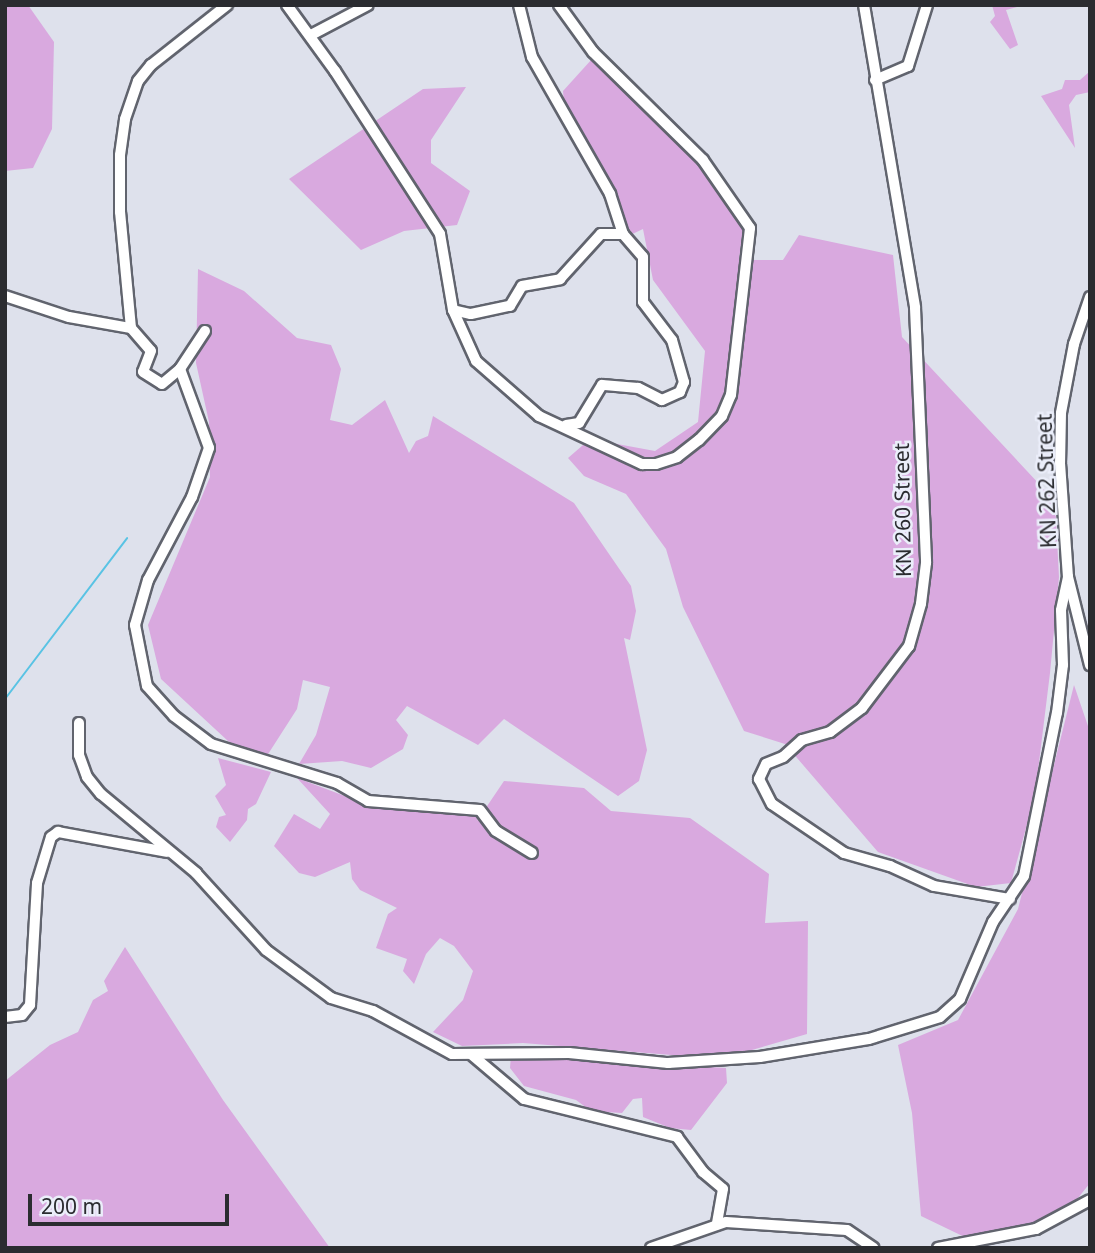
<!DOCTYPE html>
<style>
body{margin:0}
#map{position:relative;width:1095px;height:1253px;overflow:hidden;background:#dee1ec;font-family:"Noto Sans",sans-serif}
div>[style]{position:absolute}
.green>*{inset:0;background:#d9a9df}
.stream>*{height:2px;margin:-1px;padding:0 1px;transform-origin:1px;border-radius:1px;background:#59c3e4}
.roads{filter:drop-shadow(2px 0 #61646e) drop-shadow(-2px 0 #61646e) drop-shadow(0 2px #61646e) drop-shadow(0 -2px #61646e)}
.minor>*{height:10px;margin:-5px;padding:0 5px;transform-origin:5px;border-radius:5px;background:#fff}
span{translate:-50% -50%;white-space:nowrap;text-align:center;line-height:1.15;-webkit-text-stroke:5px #ebeefa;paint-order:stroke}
.street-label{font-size:21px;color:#2b2c30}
.frame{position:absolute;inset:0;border:7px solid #2b2c30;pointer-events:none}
.scale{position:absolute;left:28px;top:1194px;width:201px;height:32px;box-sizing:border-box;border:4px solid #2b2c30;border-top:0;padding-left:9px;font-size:21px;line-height:24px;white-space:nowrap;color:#2b2c30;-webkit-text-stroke:5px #ebeefa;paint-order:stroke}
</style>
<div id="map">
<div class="green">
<div style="clip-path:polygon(5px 5px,28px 5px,54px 42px,52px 129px,33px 168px,5px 171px)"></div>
<div style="clip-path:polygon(992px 5px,1024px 5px,1006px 10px,1018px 45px,1010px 49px,990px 22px,995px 16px)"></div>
<div style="clip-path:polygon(592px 59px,693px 156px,743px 228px,739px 260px,783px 260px,799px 235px,893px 255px,902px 337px,1055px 501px,1059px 577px,1050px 673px,1035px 795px,1011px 883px,976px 887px,878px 852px,785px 744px,744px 731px,683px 607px,666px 549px,626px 494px,584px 476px,568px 458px,590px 439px,655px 451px,698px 422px,705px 351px,653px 280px,643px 229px,626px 237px,619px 205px,564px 104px,563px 91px)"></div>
<div style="clip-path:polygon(1089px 72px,1090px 92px,1076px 95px,1069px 105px,1075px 148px,1041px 96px,1062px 89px,1065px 80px,1080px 80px)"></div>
<div style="clip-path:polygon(466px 87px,431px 140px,431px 163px,470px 191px,457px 225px,404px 231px,361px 250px,289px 179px,423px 89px)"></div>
<div style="clip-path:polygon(198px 269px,244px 291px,297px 338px,331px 345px,341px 369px,330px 420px,352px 425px,385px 400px,409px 453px,416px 441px,428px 436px,433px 416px,574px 503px,631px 586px,636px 611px,630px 640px,624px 638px,647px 750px,639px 781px,618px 796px,504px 719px,478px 745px,407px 706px,396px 720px,408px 735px,403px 749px,371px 768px,342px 761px,299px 764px,316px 735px,330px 687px,303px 680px,297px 709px,263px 762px,228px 741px,161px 679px,148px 625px,210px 477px,209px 422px,196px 363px)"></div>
<div style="clip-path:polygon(1074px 685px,1090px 732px,1090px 1183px,1062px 1218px,975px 1242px,921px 1216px,912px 1113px,898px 1045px,958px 1020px,1018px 909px)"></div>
<div style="clip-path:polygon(218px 758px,271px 772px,256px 804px,248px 809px,247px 820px,230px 842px,216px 827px,219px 817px,226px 815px,215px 796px,226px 785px)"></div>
<div style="clip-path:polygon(297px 778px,366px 804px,478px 815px,477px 821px,504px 781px,584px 788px,611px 811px,690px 818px,769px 874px,765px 923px,808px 921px,807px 1034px,721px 1059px,523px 1043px,462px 1046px,433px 1032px,463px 1000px,473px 971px,454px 946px,440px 938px,426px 954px,414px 984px,403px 971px,407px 959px,376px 948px,388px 914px,397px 908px,360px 890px,352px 879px,350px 862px,315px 877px,299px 873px,274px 846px,294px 814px,320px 829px,330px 814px)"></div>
<div style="clip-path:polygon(125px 947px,223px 1100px,330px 1248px,5px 1248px,5px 1081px,50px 1045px,78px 1032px,93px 1000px,108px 991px,104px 981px)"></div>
<div style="clip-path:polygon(511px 1055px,726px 1068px,727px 1083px,691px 1130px,670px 1128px,643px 1117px,642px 1098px,633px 1099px,622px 1113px,591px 1111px,576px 1100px,524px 1086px,510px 1068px)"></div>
</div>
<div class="stream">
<div style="left:5px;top:699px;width:202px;rotate:-52.8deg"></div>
</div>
<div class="roads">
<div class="minor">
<div style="left:287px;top:5px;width:82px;rotate:54deg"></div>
<div style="left:335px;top:71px;width:194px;rotate:57.2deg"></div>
<div style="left:440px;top:234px;width:77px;rotate:80.3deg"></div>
<div style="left:453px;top:310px;width:56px;rotate:65.7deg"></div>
<div style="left:476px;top:361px;width:84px;rotate:41.1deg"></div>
<div style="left:539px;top:416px;width:114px;rotate:25deg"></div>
<div style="left:642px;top:464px;width:14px"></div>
<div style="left:656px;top:464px;width:22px;rotate:-18deg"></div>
<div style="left:677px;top:457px;width:28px;rotate:-38deg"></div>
<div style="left:699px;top:440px;width:33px;rotate:-46deg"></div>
<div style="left:722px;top:416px;width:23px;rotate:-67deg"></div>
<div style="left:731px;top:395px;width:168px;rotate:-83.5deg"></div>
<div style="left:750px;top:228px;width:83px;rotate:-124.7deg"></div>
<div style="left:703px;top:160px;width:154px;rotate:-135.5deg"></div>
<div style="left:593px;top:52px;width:58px;rotate:-125.9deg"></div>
<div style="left:519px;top:5px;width:54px;rotate:76deg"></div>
<div style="left:532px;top:57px;width:158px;rotate:60.3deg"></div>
<div style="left:610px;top:194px;width:42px;rotate:72deg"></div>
<div style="left:623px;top:234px;width:30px;rotate:49deg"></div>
<div style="left:643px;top:257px;width:45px;rotate:90deg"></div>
<div style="left:643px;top:302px;width:48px;rotate:52.7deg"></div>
<div style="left:672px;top:340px;width:44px;rotate:74.1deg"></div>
<div style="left:684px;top:382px;width:11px;rotate:112deg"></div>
<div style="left:680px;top:392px;width:20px;rotate:156deg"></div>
<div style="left:662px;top:400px;width:27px;rotate:-153deg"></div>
<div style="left:638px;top:388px;width:36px;rotate:-175deg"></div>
<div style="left:602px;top:385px;width:44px;rotate:121.2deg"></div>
<div style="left:579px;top:423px;width:13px;rotate:171deg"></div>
<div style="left:864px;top:5px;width:307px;rotate:80.4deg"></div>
<div style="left:915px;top:308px;width:255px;rotate:87.5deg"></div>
<div style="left:926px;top:563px;width:41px;rotate:97deg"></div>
<div style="left:921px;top:604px;width:44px;rotate:105.9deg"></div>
<div style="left:909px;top:646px;width:78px;rotate:127.2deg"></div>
<div style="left:862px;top:708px;width:40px;rotate:143deg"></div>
<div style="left:830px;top:732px;width:29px;rotate:164deg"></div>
<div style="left:802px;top:740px;width:25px;rotate:138deg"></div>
<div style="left:783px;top:757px;width:18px;rotate:158deg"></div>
<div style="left:766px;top:764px;width:17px;rotate:115deg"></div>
<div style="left:759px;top:779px;width:28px;rotate:63deg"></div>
<div style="left:772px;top:804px;width:87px;rotate:34.2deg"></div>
<div style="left:844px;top:853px;width:48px;rotate:15.8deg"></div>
<div style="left:890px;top:866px;width:48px;rotate:24.4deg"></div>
<div style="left:934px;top:886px;width:77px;rotate:9.7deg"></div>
<div style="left:311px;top:35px;width:64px;rotate:-27.8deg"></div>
<div style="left:875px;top:80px;width:36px;rotate:-23deg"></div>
<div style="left:908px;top:66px;width:64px;rotate:-72.7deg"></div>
<div style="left:5px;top:296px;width:67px;rotate:18.2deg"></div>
<div style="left:69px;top:317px;width:63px;rotate:10.1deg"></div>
<div style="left:131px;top:328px;width:117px;rotate:-95.4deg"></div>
<div style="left:120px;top:212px;width:57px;rotate:-90deg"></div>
<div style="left:120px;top:155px;width:36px;rotate:-82deg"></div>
<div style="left:125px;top:119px;width:40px;rotate:-71.1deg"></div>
<div style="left:138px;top:81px;width:21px;rotate:-51deg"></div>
<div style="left:151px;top:65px;width:97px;rotate:-38.3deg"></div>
<div style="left:1090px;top:297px;width:50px;rotate:108.8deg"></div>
<div style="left:1074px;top:344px;width:70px;rotate:100.7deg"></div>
<div style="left:1061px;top:413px;width:50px;rotate:91.1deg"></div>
<div style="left:1060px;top:463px;width:114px;rotate:86deg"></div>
<div style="left:1068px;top:577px;width:91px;rotate:76deg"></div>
<div style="left:453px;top:310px;width:18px;rotate:13deg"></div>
<div style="left:471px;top:314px;width:40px;rotate:-12deg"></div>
<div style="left:510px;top:306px;width:23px;rotate:-59deg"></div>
<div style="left:522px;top:286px;width:39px;rotate:-10deg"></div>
<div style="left:560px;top:279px;width:61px;rotate:-47.7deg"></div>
<div style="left:601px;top:234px;width:22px"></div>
<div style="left:131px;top:328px;width:30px;rotate:49deg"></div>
<div style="left:151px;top:351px;width:22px;rotate:111deg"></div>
<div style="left:143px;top:372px;width:22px;rotate:32deg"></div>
<div style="left:162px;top:384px;width:23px;rotate:-40deg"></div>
<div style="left:205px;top:331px;width:45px;rotate:123.3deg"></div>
<div style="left:180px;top:369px;width:84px;rotate:69.8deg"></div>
<div style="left:209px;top:448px;width:52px;rotate:109.1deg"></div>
<div style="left:192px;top:497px;width:94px;rotate:117.9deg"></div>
<div style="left:148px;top:580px;width:47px;rotate:106.1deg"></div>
<div style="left:135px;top:625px;width:62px;rotate:78.9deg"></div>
<div style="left:147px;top:686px;width:40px;rotate:48deg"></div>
<div style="left:174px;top:716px;width:46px;rotate:37.1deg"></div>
<div style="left:211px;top:744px;width:132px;rotate:17.2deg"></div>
<div style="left:337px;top:783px;width:36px;rotate:30deg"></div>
<div style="left:368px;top:801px;width:112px;rotate:4.6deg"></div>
<div style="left:480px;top:810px;width:26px;rotate:53deg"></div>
<div style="left:496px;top:831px;width:42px;rotate:31.4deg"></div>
<div style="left:79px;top:723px;width:32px;rotate:90deg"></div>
<div style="left:79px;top:755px;width:23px;rotate:70deg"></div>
<div style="left:87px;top:777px;width:22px;rotate:51deg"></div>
<div style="left:101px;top:794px;width:124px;rotate:39.7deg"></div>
<div style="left:196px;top:873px;width:104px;rotate:47.7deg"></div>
<div style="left:266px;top:950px;width:81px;rotate:36.4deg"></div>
<div style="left:331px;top:998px;width:44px;rotate:17.2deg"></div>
<div style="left:373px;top:1011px;width:90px;rotate:28.6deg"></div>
<div style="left:452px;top:1054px;width:117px;rotate:-0.5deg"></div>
<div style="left:569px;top:1053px;width:100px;rotate:5.8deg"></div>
<div style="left:668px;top:1063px;width:92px;rotate:-3.7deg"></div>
<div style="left:760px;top:1057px;width:110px;rotate:-9.4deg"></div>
<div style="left:869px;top:1039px;width:74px;rotate:-17.2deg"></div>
<div style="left:940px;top:1017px;width:27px;rotate:-42deg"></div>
<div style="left:960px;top:999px;width:84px;rotate:-66.8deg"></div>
<div style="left:993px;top:922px;width:55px;rotate:-56deg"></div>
<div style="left:1024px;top:876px;width:166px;rotate:-78.6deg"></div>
<div style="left:1057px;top:713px;width:48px;rotate:-82.9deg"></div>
<div style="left:1063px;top:665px;width:55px;rotate:-92.1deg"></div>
<div style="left:1061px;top:610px;width:34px;rotate:-78deg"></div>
<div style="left:5px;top:1017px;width:17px;rotate:-7deg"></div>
<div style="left:22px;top:1015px;width:13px;rotate:-51deg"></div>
<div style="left:30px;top:1005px;width:122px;rotate:-86.7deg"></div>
<div style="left:37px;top:883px;width:48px;rotate:-73.1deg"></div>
<div style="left:51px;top:837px;width:9px;rotate:-36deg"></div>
<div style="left:58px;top:832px;width:111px;rotate:10.4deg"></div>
<div style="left:472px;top:1055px;width:68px;rotate:40.2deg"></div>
<div style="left:524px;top:1099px;width:158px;rotate:13.9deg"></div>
<div style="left:677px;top:1137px;width:44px;rotate:53.4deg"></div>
<div style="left:703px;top:1172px;width:26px;rotate:40deg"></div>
<div style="left:723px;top:1189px;width:36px;rotate:100deg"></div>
<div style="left:651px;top:1248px;width:79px;rotate:-19.1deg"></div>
<div style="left:726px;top:1222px;width:121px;rotate:3.8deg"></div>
<div style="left:847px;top:1230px;width:32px;rotate:34deg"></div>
<div style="left:938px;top:1248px;width:100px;rotate:-11deg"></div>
<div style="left:1036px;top:1229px;width:61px;rotate:-28.2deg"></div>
</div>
</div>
<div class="street-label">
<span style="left:1046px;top:481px;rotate:-92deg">KN 262 Street</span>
<span style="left:902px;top:510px;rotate:-91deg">KN 260 Street</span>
</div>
<div class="frame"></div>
<div class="scale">200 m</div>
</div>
